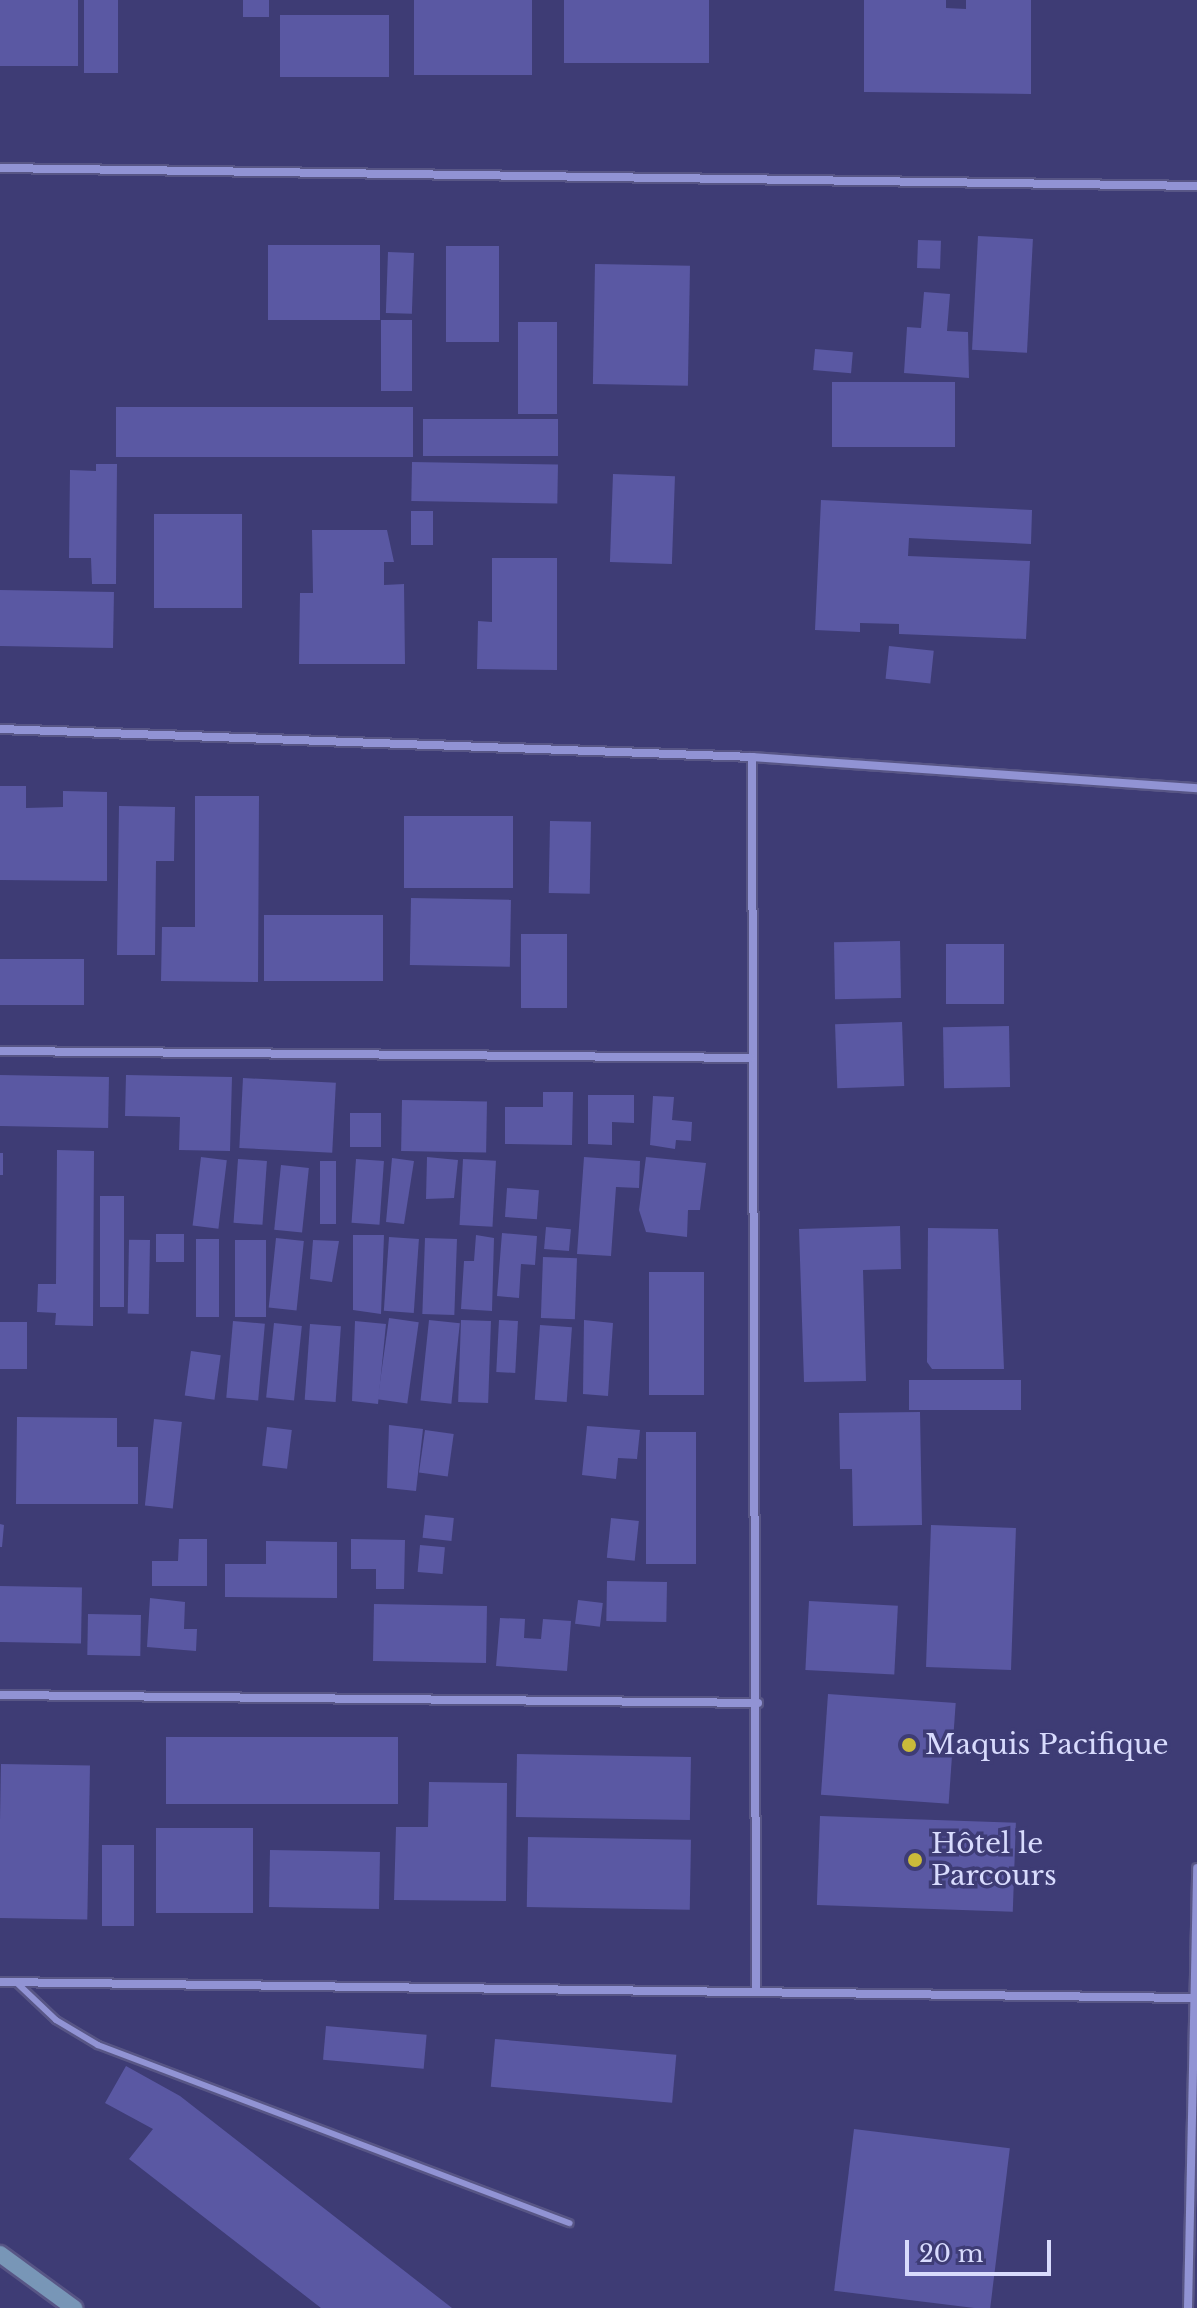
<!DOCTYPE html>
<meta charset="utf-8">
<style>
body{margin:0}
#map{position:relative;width:1197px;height:2308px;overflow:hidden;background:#3e3c75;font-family:"Libre Baskerville",serif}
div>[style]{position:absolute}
.building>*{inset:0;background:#5a58a3;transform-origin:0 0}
.roads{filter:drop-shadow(2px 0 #585686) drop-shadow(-2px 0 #585686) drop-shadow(0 2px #585686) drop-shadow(0 -2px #585686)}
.lane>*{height:6px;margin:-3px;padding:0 3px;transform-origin:3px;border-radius:3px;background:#9193d4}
.street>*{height:8px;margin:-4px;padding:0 4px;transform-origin:4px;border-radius:4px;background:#9193d4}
.secondary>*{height:16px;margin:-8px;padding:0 8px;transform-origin:8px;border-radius:8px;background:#7896b7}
.dots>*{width:22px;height:22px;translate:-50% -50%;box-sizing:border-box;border:4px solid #3e3c75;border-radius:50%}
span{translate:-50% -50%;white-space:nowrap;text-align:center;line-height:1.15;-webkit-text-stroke:7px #3e3c75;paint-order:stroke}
.poi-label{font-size:28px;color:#d8dbfd}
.left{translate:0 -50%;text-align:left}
.scale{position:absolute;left:905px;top:2240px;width:146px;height:36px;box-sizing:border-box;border:4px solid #d8dbfd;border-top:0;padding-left:10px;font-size:24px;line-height:28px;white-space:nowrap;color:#d8dbfd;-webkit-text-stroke:6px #3e3c75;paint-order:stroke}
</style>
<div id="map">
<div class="building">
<div style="left:0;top:0;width:78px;height:66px"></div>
<div style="left:84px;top:0;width:34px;height:73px"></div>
<div style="left:243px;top:0;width:26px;height:17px"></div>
<div style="left:414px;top:0;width:118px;height:75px"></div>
<div style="left:564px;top:0;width:145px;height:63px"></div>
<div style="clip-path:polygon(864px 0,946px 0,946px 8px,966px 9px,966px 0,1031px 0,1031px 94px,864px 92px)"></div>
<div style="left:280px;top:15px;width:109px;height:62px"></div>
<div style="left:978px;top:236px;width:55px;height:114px;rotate:3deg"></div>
<div style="left:918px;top:240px;width:23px;height:28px;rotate:2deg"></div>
<div style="left:268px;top:245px;width:112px;height:75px"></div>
<div style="left:446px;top:246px;width:53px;height:96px"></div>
<div style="left:388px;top:252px;width:26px;height:61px;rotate:2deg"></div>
<div style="left:595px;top:264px;width:95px;height:120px;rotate:1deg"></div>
<div style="clip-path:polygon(924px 292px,950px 294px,947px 331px,968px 332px,969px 378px,904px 373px,907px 327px,921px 328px)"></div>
<div style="left:381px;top:320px;width:31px;height:71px"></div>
<div style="left:518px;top:322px;width:39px;height:92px"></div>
<div style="left:815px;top:349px;width:38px;height:21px;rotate:5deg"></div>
<div style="left:832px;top:382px;width:123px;height:65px"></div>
<div style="left:116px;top:407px;width:297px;height:50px"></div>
<div style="left:423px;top:419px;width:135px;height:37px"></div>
<div style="left:412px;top:462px;width:146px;height:39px;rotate:1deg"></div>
<div style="clip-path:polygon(96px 464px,117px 464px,116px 584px,92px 584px,91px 558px,69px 558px,70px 470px,96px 471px)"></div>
<div style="left:613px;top:474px;width:62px;height:88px;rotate:2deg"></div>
<div style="clip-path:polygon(821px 500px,1032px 510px,1031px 544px,909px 538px,908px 556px,1030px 561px,1026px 639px,899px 634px,899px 624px,860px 623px,860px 632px,815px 630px)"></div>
<div style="left:411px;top:511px;width:22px;height:34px"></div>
<div style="left:154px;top:514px;width:88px;height:94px"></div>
<div style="clip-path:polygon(312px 530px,387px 530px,394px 562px,384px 562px,384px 585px,404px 584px,405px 664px,299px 664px,300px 593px,313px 593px)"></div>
<div style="clip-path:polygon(492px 558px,557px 558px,557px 670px,477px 669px,478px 621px,492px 622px)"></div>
<div style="left:0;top:590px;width:114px;height:56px;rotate:1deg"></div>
<div style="left:889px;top:646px;width:45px;height:33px;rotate:6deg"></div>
<div style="clip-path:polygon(0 786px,26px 786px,26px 808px,63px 807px,63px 791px,107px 792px,107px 881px,0 880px)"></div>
<div style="clip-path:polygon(195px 796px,259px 796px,258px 982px,161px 981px,162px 927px,195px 927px)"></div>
<div style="clip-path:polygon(119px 806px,175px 807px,174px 861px,156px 861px,155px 955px,117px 955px)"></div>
<div style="left:404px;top:816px;width:109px;height:72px"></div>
<div style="left:550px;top:821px;width:41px;height:72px;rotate:1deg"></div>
<div style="left:411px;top:898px;width:100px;height:67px;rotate:1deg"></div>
<div style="left:264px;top:915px;width:119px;height:66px"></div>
<div style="left:521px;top:934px;width:46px;height:74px"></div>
<div style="left:900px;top:941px;width:57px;height:66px;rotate:89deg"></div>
<div style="left:946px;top:944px;width:58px;height:60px"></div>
<div style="left:0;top:959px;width:84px;height:46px"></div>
<div style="left:902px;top:1022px;width:64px;height:67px;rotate:88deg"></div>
<div style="left:1009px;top:1026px;width:61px;height:66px;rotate:89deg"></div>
<div style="left:0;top:1075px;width:109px;height:51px;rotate:1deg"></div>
<div style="clip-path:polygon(126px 1075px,232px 1077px,230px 1151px,179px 1150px,180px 1117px,125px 1116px)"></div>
<div style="left:243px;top:1078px;width:93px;height:70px;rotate:3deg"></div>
<div style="clip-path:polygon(543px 1092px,573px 1092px,572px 1145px,505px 1144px,505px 1107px,543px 1107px)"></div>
<div style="clip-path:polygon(588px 1095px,634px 1095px,634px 1123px,612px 1122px,612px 1145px,588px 1144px)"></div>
<div style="clip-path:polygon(653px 1096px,674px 1097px,672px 1120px,692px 1122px,691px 1141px,676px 1140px,675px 1149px,650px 1145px)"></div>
<div style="left:402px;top:1100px;width:85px;height:51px;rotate:1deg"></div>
<div style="left:350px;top:1113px;width:31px;height:34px"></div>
<div style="clip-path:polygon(57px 1150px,94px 1151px,93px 1326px,55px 1325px,56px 1313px,37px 1312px,38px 1284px,56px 1284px)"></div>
<div style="left:0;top:1153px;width:3px;height:22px"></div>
<div style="left:201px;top:1157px;width:26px;height:69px;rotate:7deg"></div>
<div style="clip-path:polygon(427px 1157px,458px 1160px,454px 1198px,426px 1199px)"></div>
<div style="clip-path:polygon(584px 1157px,640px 1161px,639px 1188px,616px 1187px,611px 1256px,577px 1254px)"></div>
<div style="clip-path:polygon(646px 1157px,706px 1163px,700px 1210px,688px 1210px,687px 1237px,646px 1232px,639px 1210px)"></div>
<div style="clip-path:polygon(392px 1158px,414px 1161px,404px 1224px,386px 1222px)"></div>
<div style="left:238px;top:1159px;width:29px;height:64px;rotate:4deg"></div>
<div style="left:356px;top:1159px;width:28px;height:64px;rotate:4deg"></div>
<div style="left:463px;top:1159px;width:33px;height:66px;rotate:3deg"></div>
<div style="left:320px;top:1161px;width:16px;height:63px"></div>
<div style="left:281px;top:1165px;width:28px;height:65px;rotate:6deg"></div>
<div style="left:507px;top:1188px;width:32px;height:29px;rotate:4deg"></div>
<div style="left:100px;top:1196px;width:24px;height:111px"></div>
<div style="clip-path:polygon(900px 1226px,901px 1269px,863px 1270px,866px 1381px,804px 1382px,799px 1229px)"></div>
<div style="left:546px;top:1227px;width:25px;height:22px;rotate:5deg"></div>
<div style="clip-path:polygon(928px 1228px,998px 1229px,1004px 1369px,932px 1369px,927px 1362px)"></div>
<div style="clip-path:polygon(502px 1233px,537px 1236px,535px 1265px,521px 1264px,519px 1298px,497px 1296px)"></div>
<div style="left:184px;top:1234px;width:28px;height:28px;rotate:90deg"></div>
<div style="clip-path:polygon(353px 1235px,384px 1235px,381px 1314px,353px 1310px)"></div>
<div style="clip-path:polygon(476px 1235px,494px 1238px,492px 1311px,461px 1309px,464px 1261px,474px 1261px)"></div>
<div style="left:389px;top:1237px;width:30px;height:74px;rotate:4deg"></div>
<div style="left:276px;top:1238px;width:28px;height:70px;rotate:6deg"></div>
<div style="left:425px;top:1238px;width:32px;height:76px;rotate:2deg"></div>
<div style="left:196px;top:1239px;width:23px;height:78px"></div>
<div style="left:150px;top:1240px;width:74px;height:21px;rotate:91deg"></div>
<div style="left:235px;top:1240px;width:31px;height:77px"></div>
<div style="clip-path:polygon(313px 1240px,339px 1241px,332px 1282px,310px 1279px)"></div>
<div style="left:543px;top:1257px;width:34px;height:61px;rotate:2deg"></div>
<div style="left:649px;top:1272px;width:55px;height:123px"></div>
<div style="left:389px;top:1318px;width:30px;height:82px;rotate:8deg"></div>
<div style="left:429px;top:1320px;width:31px;height:81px;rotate:6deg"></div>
<div style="left:461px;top:1320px;width:30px;height:82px;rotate:2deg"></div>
<div style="left:499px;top:1320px;width:19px;height:52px;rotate:3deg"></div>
<div style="clip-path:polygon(584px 1320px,613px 1323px,608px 1396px,583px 1394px)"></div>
<div style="left:233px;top:1321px;width:32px;height:77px;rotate:5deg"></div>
<div style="clip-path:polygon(355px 1321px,386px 1324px,378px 1404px,352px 1401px)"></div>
<div style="left:0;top:1322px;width:27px;height:47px"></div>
<div style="left:274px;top:1323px;width:28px;height:75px;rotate:6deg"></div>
<div style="left:310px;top:1324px;width:31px;height:76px;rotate:4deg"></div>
<div style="left:540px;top:1325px;width:32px;height:75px;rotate:4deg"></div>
<div style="left:191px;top:1351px;width:30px;height:45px;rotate:8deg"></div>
<div style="left:909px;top:1380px;width:112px;height:30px"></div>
<div style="clip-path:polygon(920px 1412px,922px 1525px,853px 1526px,852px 1469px,840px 1469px,839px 1413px)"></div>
<div style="clip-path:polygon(17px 1417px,117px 1418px,117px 1447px,138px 1447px,138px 1504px,16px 1504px)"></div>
<div style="left:154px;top:1419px;width:28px;height:87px;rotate:6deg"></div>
<div style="clip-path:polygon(389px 1425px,423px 1429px,416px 1491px,387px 1488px)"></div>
<div style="clip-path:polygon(587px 1426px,640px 1430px,637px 1459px,618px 1458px,616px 1479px,582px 1475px)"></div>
<div style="left:267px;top:1427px;width:25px;height:39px;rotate:7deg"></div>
<div style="left:425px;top:1430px;width:29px;height:43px;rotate:8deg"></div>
<div style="left:646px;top:1432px;width:50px;height:132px"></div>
<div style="left:425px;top:1515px;width:29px;height:23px;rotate:6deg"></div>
<div style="left:611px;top:1518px;width:28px;height:40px;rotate:6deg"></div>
<div style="clip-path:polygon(0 1524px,4px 1525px,2px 1547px,0 1547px)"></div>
<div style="left:931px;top:1525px;width:85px;height:142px;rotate:2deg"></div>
<div style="clip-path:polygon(179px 1539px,207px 1539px,207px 1586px,152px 1586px,152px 1561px,178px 1561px)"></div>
<div style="clip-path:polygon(351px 1539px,405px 1540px,404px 1589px,376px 1589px,376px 1569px,351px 1569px)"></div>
<div style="clip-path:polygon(266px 1541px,337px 1542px,337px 1598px,225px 1597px,225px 1564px,266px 1564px)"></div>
<div style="left:420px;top:1545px;width:25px;height:27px;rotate:5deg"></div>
<div style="left:607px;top:1581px;width:60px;height:40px;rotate:1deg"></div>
<div style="left:0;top:1586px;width:82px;height:56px;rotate:1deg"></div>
<div style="clip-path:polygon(150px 1598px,185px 1602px,184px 1629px,197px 1629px,196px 1651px,147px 1647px)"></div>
<div style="left:578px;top:1600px;width:25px;height:24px;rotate:7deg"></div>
<div style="left:809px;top:1601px;width:89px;height:69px;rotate:3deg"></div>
<div style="left:374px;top:1604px;width:113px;height:57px;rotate:1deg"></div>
<div style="left:88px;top:1614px;width:53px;height:41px;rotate:1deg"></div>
<div style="clip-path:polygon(500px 1618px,525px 1619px,524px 1638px,541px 1639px,543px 1619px,571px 1621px,567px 1671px,496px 1666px)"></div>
<div style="left:828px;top:1694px;width:128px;height:101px;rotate:4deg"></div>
<div style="left:166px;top:1737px;width:232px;height:67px"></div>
<div style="left:517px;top:1754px;width:174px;height:63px;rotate:1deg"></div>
<div style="left:1px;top:1764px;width:89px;height:154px;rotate:1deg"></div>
<div style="clip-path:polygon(429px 1782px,507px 1783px,506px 1901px,394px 1900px,396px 1827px,428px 1827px)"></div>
<div style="left:820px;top:1816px;width:196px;height:89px;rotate:2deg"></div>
<div style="left:156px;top:1828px;width:97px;height:85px"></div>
<div style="left:528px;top:1837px;width:163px;height:70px;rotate:1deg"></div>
<div style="left:102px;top:1845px;width:32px;height:81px"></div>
<div style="left:270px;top:1850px;width:110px;height:57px;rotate:1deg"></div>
<div style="left:326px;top:2026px;width:101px;height:34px;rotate:5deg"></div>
<div style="left:495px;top:2039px;width:182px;height:48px;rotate:5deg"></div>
<div style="clip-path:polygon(126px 2066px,180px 2096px,452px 2308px,321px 2308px,129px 2159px,153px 2129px,105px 2103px)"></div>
<div style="left:854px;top:2129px;width:157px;height:163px;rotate:7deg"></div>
</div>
<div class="roads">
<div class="lane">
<div style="left:17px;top:1983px;width:54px;rotate:43.5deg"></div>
<div style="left:56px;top:2020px;width:49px;rotate:30.8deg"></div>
<div style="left:98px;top:2045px;width:504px;rotate:20.7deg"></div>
</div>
<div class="street">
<div style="left:0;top:168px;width:1197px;rotate:0.86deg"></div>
<div style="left:0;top:729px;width:753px;rotate:2.13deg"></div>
<div style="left:752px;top:757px;width:446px;rotate:4deg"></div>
<div style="left:752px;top:757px;width:1232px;rotate:89.81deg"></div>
<div style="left:0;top:1051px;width:751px;rotate:0.53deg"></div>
<div style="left:0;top:1695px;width:758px;rotate:0.6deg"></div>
<div style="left:0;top:1982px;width:1195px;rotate:0.77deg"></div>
<div style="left:1188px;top:2308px;width:440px;rotate:-88.8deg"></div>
</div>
<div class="secondary">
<div style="left:0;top:2254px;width:92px;rotate:36.1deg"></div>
</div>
</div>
<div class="dots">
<div style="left:909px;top:1745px;background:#caba3a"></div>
<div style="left:915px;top:1860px;background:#caba3a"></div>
</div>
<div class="poi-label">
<span class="left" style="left:925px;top:1745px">Maquis Pacifique</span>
<span class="left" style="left:931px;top:1860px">Hôtel le<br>Parcours</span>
</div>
<div class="scale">20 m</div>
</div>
